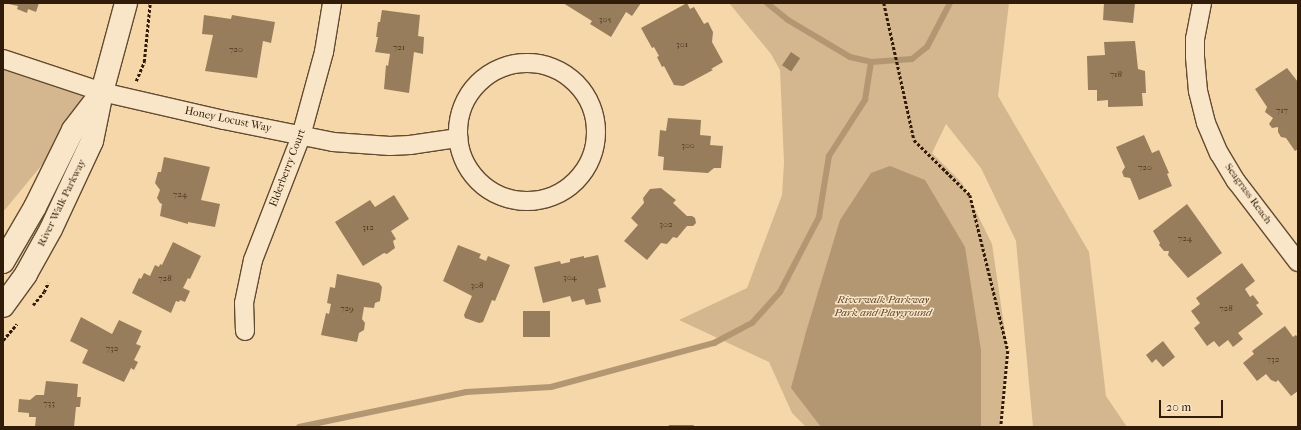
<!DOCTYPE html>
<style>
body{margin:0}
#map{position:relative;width:1301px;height:430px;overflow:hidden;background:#f6d7a9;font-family:"IM FELL French Canon",serif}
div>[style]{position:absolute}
.green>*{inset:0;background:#d4b78e}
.water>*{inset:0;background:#b39772}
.stream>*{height:6px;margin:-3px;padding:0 3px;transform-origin:3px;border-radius:3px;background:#b39772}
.building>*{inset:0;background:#977d5c;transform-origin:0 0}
.path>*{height:2.5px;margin-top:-1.25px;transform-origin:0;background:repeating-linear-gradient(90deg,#301c08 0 3px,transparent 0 5px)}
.roads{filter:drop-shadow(1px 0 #624b30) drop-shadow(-1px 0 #624b30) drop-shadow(0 1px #624b30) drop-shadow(0 -1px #624b30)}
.street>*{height:18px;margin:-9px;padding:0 9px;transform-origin:9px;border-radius:9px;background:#f9e5c7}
.street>.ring{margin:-9px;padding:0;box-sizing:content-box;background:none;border:18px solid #f9e5c7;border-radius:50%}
.secondary>*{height:22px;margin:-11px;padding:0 11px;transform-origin:11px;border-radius:11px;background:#f9e5c7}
span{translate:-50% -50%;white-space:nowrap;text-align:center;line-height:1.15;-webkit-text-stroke:3px #f9e5c7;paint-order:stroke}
.number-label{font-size:9px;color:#4a341d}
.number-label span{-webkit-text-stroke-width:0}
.street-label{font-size:11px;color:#301c08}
.park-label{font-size:11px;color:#614a30;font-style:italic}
.frame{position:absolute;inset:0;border:4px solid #301c08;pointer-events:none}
.scale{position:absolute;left:1159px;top:400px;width:64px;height:18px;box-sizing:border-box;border:2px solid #301c08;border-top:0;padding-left:5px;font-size:12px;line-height:14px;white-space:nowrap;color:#301c08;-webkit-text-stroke:3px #f9e5c7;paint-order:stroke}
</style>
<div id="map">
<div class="green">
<div style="clip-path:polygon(729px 3px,1009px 3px,998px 96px,1089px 252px,1106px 396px,1127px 427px,1033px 427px,1016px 241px,981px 168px,946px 124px,932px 153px,962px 183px,992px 244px,1007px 346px,1000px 427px,806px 427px,792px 413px,769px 362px,679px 320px,747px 288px,782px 195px,784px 163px,780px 70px,771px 54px)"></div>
<div style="clip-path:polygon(3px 62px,102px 92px,3px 212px)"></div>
</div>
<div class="water">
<div style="clip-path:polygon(890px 166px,925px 180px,965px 247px,981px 350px,981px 427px,821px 427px,791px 388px,806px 332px,840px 220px,871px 173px)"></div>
</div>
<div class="stream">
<div style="left:767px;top:3px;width:27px;rotate:39deg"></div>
<div style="left:788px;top:20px;width:72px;rotate:30.8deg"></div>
<div style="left:850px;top:57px;width:22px;rotate:13deg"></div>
<div style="left:871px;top:62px;width:41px;rotate:-4.2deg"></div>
<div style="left:912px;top:59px;width:19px;rotate:-39deg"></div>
<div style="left:927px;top:47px;width:50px;rotate:-62.4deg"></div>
<div style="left:299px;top:427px;width:171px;rotate:-11.8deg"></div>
<div style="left:466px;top:392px;width:85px;rotate:-3.4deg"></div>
<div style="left:551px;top:387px;width:169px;rotate:-15.1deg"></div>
<div style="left:714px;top:343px;width:43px;rotate:-27.8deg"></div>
<div style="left:752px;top:323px;width:42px;rotate:-47.9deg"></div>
<div style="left:780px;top:292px;width:85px;rotate:-62.5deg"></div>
<div style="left:819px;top:217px;width:62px;rotate:-80.7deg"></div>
<div style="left:829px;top:156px;width:67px;rotate:-57.3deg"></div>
<div style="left:865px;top:100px;width:38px;rotate:-81deg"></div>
</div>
<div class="building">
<div style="clip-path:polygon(4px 3px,39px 3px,36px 12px,28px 9px,27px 13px,17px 9px,18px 6px)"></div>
<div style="clip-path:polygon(563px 3px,641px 3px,632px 16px,626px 12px,611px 37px,590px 24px,592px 21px)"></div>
<div style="clip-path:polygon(687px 3px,690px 9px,694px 7px,704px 24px,708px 22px,713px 32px,712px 42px,723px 62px,711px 69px,713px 70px,683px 86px,674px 85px,664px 66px,662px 67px,657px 57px,659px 56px,654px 47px,652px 48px,641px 28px)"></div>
<div style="clip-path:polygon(1104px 3px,1135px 3px,1133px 23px,1103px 20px)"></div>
<div style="clip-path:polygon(382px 10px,420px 15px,418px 36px,424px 37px,423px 54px,414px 52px,409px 93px,384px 89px,386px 65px,388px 66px,390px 54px,375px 52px,378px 37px,376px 37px,378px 22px,380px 22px)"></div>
<div style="clip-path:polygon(204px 15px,231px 19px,232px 15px,275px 22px,271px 43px,263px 41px,257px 78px,205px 71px,213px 35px,202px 34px)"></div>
<div style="clip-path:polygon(1135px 41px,1138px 69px,1145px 71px,1146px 93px,1142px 93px,1143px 106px,1108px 107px,1108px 100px,1097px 101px,1097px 90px,1088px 90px,1087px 56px,1105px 55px,1104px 42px)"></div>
<div style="left:791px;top:52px;width:11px;height:16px;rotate:34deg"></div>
<div style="clip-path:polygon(1287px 68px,1298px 82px,1298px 149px,1295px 151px,1286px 138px,1281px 137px,1278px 132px,1278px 127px,1272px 128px,1269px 124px,1273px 118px,1265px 112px,1267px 107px,1255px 89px)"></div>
<div style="clip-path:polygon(668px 118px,701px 120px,700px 135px,711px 136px,710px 145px,723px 146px,721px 168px,714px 168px,708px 173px,663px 170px,664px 157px,658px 156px,660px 130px,666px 131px)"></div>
<div style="clip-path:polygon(1144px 135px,1152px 153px,1159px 150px,1169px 173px,1167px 174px,1172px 186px,1139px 200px,1130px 178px,1124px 177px,1122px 172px,1125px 167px,1116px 147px)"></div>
<div style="clip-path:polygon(164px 157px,210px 167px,201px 200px,220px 204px,215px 227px,188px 222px,188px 224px,160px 216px,162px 204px,160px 203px,157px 198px,160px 190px,155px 183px,158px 172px,161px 172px)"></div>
<div style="clip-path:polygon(661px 188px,676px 200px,673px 203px,687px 216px,692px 216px,695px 218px,696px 223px,693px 226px,687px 226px,677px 238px,673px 237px,667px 244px,661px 243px,647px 260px,624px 241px,638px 225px,631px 218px,644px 203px,643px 198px,650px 189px)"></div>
<div style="clip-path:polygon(394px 195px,409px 219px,391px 231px,396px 239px,393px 241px,395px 248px,387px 254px,384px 253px,363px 266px,335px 222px,370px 200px,375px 207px)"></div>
<div style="clip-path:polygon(1187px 204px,1222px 253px,1188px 278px,1168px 255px,1169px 251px,1164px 251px,1159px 245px,1160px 243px,1153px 231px)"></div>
<div style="clip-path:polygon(173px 242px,201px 256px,190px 279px,188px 278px,183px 288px,190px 291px,185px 302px,180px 300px,179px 302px,176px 301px,171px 313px,132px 293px,139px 278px,141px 279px,144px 273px,150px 276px,155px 265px,159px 267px,160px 264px,162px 265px)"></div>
<div style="clip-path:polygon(458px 245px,481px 254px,479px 258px,486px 261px,488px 256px,510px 265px,495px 301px,492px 300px,483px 322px,479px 323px,465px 318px,464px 315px,472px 296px,443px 281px)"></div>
<div style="clip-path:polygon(598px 255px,606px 287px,598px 289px,601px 302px,586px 305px,584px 299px,572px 302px,570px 296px,543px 303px,534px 267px,560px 261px,561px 264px,570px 262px,570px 259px,584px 256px,584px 258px)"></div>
<div style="clip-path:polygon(1242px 263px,1255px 281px,1245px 289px,1250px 297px,1253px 295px,1259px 303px,1256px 305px,1263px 314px,1238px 333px,1243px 339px,1233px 347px,1228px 340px,1219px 347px,1214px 341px,1207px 346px,1194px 328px,1200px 323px,1191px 311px,1200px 304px,1196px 298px)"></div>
<div style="clip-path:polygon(337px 274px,379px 283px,382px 287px,380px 301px,375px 303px,374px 308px,364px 307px,362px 319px,365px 323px,364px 330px,359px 333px,357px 342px,321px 335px,326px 313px,329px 314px,331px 304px,327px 303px,330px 287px,335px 288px)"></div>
<div style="left:523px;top:311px;width:27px;height:26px"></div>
<div style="clip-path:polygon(81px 317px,112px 334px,119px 320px,142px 331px,136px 344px,141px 346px,134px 360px,138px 362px,134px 370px,131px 368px,124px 382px,82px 363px,88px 350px,70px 341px)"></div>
<div style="clip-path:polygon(1285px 326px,1293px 337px,1296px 335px,1298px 338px,1298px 391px,1291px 396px,1278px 380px,1276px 382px,1271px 380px,1266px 374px,1257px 381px,1243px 363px,1254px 354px,1252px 351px)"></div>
<div style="clip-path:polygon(1163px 341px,1175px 357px,1163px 367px,1156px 359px,1152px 363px,1146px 355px)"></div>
<div style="clip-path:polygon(46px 381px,78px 384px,77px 397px,81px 397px,80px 407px,76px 407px,74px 427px,35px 427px,36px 417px,29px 417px,29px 413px,18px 412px,19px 399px,30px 400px,36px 395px,44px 395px)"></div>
<div style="clip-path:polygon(669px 425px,693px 425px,696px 427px,668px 427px)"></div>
</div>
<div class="path">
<div style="left:884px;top:3px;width:140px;rotate:77.6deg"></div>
<div style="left:914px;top:140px;width:78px;rotate:44.5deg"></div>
<div style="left:970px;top:195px;width:161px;rotate:76.3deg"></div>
<div style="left:1008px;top:351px;width:76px;rotate:95.3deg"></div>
<div style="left:136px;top:81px;width:21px;rotate:-67deg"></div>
<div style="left:144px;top:62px;width:59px;rotate:-84.2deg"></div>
<div style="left:33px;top:305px;width:17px;rotate:-50deg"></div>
<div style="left:44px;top:292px;width:10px;rotate:-66deg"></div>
<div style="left:3px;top:340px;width:21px;rotate:-49deg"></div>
</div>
<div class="roads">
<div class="street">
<div style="left:1202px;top:3px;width:37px;rotate:101deg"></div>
<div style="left:1195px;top:39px;width:18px;rotate:90deg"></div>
<div style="left:1195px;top:57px;width:34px;rotate:85deg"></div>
<div style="left:1198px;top:91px;width:33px;rotate:76deg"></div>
<div style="left:1206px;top:123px;width:33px;rotate:67deg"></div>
<div style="left:1219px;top:153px;width:33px;rotate:59deg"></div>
<div style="left:1236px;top:181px;width:102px;rotate:52.6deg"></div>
<div style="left:3px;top:59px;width:104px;rotate:18.4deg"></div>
<div style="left:102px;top:92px;width:125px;rotate:12.9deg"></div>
<div style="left:224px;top:120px;width:111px;rotate:11.4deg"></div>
<div style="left:333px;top:142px;width:57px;rotate:4deg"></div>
<div style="left:390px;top:146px;width:20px;rotate:-3deg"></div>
<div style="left:410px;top:145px;width:49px;rotate:-8.3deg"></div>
<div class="ring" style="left:458px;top:63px;width:120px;height:120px"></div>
<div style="left:245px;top:331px;width:28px;rotate:-92deg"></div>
<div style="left:244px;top:303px;width:44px;rotate:-78.2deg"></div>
<div style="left:253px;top:260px;width:133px;rotate:-68.8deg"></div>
<div style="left:301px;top:136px;width:87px;rotate:-74.7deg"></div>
<div style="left:324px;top:52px;width:50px;rotate:-80.7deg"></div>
</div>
<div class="secondary">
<div style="left:3px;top:262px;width:64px;rotate:-59.8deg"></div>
<div style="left:35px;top:207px;width:86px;rotate:-63.7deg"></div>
<div style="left:73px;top:130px;width:43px;rotate:-52.6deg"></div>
<div style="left:3px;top:306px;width:39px;rotate:-54deg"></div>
<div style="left:26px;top:274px;width:51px;rotate:-60.9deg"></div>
<div style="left:51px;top:229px;width:97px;rotate:-65deg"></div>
<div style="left:92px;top:141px;width:50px;rotate:-78.5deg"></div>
<div style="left:102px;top:92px;width:92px;rotate:-74.9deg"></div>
</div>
</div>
<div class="number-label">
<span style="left:605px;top:19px">305</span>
<span style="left:682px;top:44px">301</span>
<span style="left:399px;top:47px">721</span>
<span style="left:236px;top:49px">720</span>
<span style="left:1116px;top:74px">718</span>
<span style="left:1282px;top:110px">717</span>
<span style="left:688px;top:145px">300</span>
<span style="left:1145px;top:167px">720</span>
<span style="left:180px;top:194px">724</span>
<span style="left:666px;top:224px">302</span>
<span style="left:368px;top:227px">312</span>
<span style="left:1185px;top:238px">724</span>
<span style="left:570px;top:277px">304</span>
<span style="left:165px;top:278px">728</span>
<span style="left:477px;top:285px">308</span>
<span style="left:347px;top:308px">729</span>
<span style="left:1226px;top:308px">728</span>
<span style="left:112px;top:348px">732</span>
<span style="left:1273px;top:359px">732</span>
<span style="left:49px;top:403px">733</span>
</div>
<div class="street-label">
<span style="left:228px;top:120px;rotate:12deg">Honey Locust Way</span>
<span style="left:288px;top:168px;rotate:-69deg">Elderberry Court</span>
<span style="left:1248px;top:194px;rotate:54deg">Seagrass Reach</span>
<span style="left:62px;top:203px;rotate:-64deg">River Walk Parkway</span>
</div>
<div class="park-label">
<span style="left:883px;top:307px">Riverwalk Parkway<br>Park and Playground</span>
</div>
<div class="frame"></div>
<div class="scale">20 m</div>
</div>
